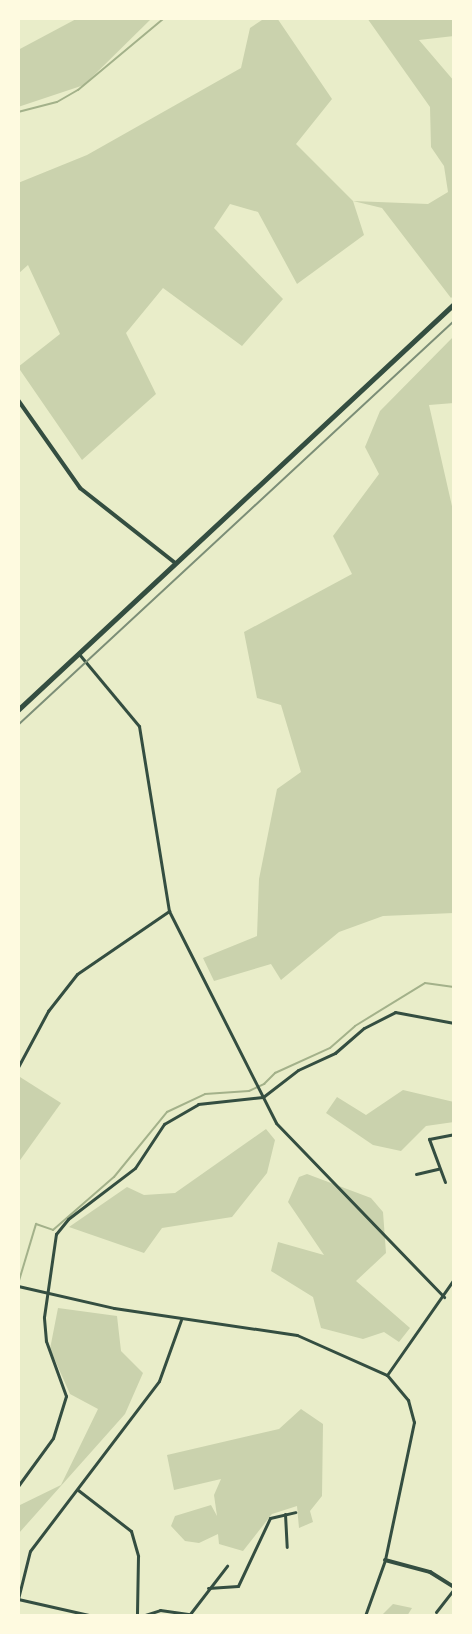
<!DOCTYPE html>
<style>
body{margin:0}
#map{position:relative;width:472px;height:1634px;overflow:hidden;background:#e9edc9;font-family:"IBM Plex Sans",sans-serif}
div>[style]{position:absolute}
.green>*{inset:0;background:#cad2ad}
.stream>*{height:2px;margin:-1px;padding:0 1px;transform-origin:1px;border-radius:1px;background:#a3b18a}
.minor>*{height:3px;margin:-1.5px;padding:0 1.5px;transform-origin:1.5px;border-radius:1.5px;background:#344e41}
.tertiary>*{height:4px;margin:-2px;padding:0 2px;transform-origin:2px;border-radius:2px;background:#344e41}
.primary>*{height:4.5px;margin:-2.25px;padding:0 2.25px;transform-origin:2.25px;border-radius:2.25px;background:#344e41}
.rail>*{height:2px;margin:-1px;padding:0 1px;transform-origin:1px;border-radius:1px;background:#7c8e77}
span{translate:-50% -50%;white-space:nowrap;text-align:center;line-height:1.15;-webkit-text-stroke:4.5px #fefae0;paint-order:stroke}
.frame{position:absolute;inset:0;border:20px solid #fefae0;pointer-events:none}
</style>
<div id="map">
<div class="green">
<div style="clip-path:polygon(78px 18px,152px 18px,84px 85px,18px 107px,18px 50px)"></div>
<div style="clip-path:polygon(265px 18px,277px 18px,332px 99px,296px 144px,353px 201px,428px 204px,448px 192px,444px 166px,431px 147px,430px 107px,367px 18px,454px 18px,454px 36px,419px 40px,454px 81px,454px 295px,451px 298px,382px 208px,353px 201px,364px 235px,297px 284px,258px 212px,230px 204px,214px 228px,283px 299px,242px 346px,163px 288px,126px 333px,156px 394px,82px 460px,18px 367px,60px 334px,28px 265px,18px 274px,18px 183px,87px 155px,241px 68px,250px 28px)"></div>
<div style="clip-path:polygon(454px 336px,454px 403px,429px 405px,454px 515px,454px 913px,383px 916px,339px 932px,281px 980px,271px 964px,214px 981px,203px 958px,257px 936px,259px 879px,277px 789px,301px 772px,281px 705px,257px 698px,244px 632px,352px 574px,333px 536px,379px 474px,365px 447px,380px 411px)"></div>
<div style="clip-path:polygon(20px 1077px,61px 1103px,18px 1163px,18px 1081px)"></div>
<div style="clip-path:polygon(403px 1090px,454px 1102px,454px 1122px,426px 1126px,401px 1151px,373px 1145px,326px 1113px,337px 1097px,366px 1115px)"></div>
<div style="clip-path:polygon(266px 1129px,275px 1140px,267px 1173px,232px 1217px,162px 1228px,144px 1253px,69px 1227px,127px 1187px,144px 1195px,175px 1193px)"></div>
<div style="clip-path:polygon(307px 1174px,371px 1198px,383px 1212px,386px 1253px,356px 1281px,410px 1328px,399px 1342px,384px 1332px,363px 1339px,321px 1328px,313px 1297px,271px 1271px,278px 1242px,324px 1255px,288px 1202px,299px 1177px)"></div>
<div style="clip-path:polygon(58px 1308px,117px 1316px,121px 1351px,143px 1373px,125px 1414px,19px 1533px,18px 1506px,61px 1485px,98px 1409px,70px 1394px,50px 1349px)"></div>
<div style="clip-path:polygon(301px 1409px,323px 1424px,322px 1496px,310px 1511px,313px 1522px,299px 1528px,297px 1506px,272px 1514px,243px 1551px,219px 1544px,218px 1534px,199px 1543px,185px 1541px,171px 1526px,175px 1516px,211px 1505px,217px 1516px,214px 1495px,221px 1479px,174px 1490px,167px 1455px,279px 1429px)"></div>
<div style="clip-path:polygon(393px 1604px,412px 1608px,407px 1616px,381px 1616px)"></div>
</div>
<div class="stream">
<div style="left:18px;top:112px;width:40px;rotate:-14.4deg"></div>
<div style="left:57px;top:102px;width:24px;rotate:-30deg"></div>
<div style="left:78px;top:90px;width:112px;rotate:-39.9deg"></div>
<div style="left:18px;top:1284px;width:63px;rotate:-73.3deg"></div>
<div style="left:36px;top:1224px;width:18px;rotate:19deg"></div>
<div style="left:53px;top:1230px;width:81px;rotate:-41deg"></div>
<div style="left:114px;top:1177px;width:84px;rotate:-50.8deg"></div>
<div style="left:167px;top:1112px;width:42px;rotate:-25.3deg"></div>
<div style="left:205px;top:1094px;width:44px;rotate:-3.9deg"></div>
<div style="left:249px;top:1091px;width:17px;rotate:-25deg"></div>
<div style="left:264px;top:1084px;width:16px;rotate:-45deg"></div>
<div style="left:275px;top:1073px;width:60px;rotate:-24.4deg"></div>
<div style="left:330px;top:1048px;width:33px;rotate:-41deg"></div>
<div style="left:355px;top:1026px;width:82px;rotate:-31.6deg"></div>
<div style="left:425px;top:983px;width:29px;rotate:8deg"></div>
</div>
<div class="minor">
<div style="left:79px;top:654px;width:94px;rotate:50.2deg"></div>
<div style="left:139px;top:726px;width:187px;rotate:80.8deg"></div>
<div style="left:169px;top:911px;width:237px;rotate:63.2deg"></div>
<div style="left:276px;top:1123px;width:242px;rotate:46deg"></div>
<div style="left:18px;top:1067px;width:64px;rotate:-61.8deg"></div>
<div style="left:48px;top:1011px;width:47px;rotate:-51.9deg"></div>
<div style="left:77px;top:974px;width:112px;rotate:-34.4deg"></div>
<div style="left:416px;top:1174px;width:23px;rotate:-13deg"></div>
<div style="left:445px;top:1182px;width:46px;rotate:-110.4deg"></div>
<div style="left:429px;top:1139px;width:25px;rotate:-11deg"></div>
<div style="left:18px;top:1286px;width:98px;rotate:12.9deg"></div>
<div style="left:114px;top:1308px;width:185px;rotate:8.4deg"></div>
<div style="left:297px;top:1335px;width:98px;rotate:24deg"></div>
<div style="left:387px;top:1375px;width:33px;rotate:50deg"></div>
<div style="left:408px;top:1400px;width:23px;rotate:75deg"></div>
<div style="left:414px;top:1422px;width:141px;rotate:101.9deg"></div>
<div style="left:385px;top:1560px;width:59px;rotate:109.7deg"></div>
<div style="left:387px;top:1375px;width:117px;rotate:-55.1deg"></div>
<div style="left:18px;top:1486px;width:59px;rotate:-53.9deg"></div>
<div style="left:53px;top:1438px;width:44px;rotate:-72.8deg"></div>
<div style="left:66px;top:1396px;width:59px;rotate:-110deg"></div>
<div style="left:46px;top:1341px;width:24px;rotate:-95deg"></div>
<div style="left:44px;top:1317px;width:84px;rotate:-81.8deg"></div>
<div style="left:56px;top:1234px;width:19px;rotate:-51deg"></div>
<div style="left:68px;top:1219px;width:84px;rotate:-37.3deg"></div>
<div style="left:135px;top:1168px;width:53px;rotate:-56.6deg"></div>
<div style="left:164px;top:1124px;width:39px;rotate:-30deg"></div>
<div style="left:198px;top:1104px;width:65px;rotate:-6.1deg"></div>
<div style="left:263px;top:1097px;width:44px;rotate:-37.6deg"></div>
<div style="left:298px;top:1070px;width:41px;rotate:-24.7deg"></div>
<div style="left:335px;top:1053px;width:38px;rotate:-41deg"></div>
<div style="left:364px;top:1028px;width:35px;rotate:-27deg"></div>
<div style="left:395px;top:1012px;width:60px;rotate:10.6deg"></div>
<div style="left:78px;top:1490px;width:67px;rotate:37.7deg"></div>
<div style="left:131px;top:1531px;width:26px;rotate:74deg"></div>
<div style="left:138px;top:1556px;width:60px;rotate:91deg"></div>
<div style="left:285px;top:1514px;width:33px;rotate:87deg"></div>
<div style="left:208px;top:1588px;width:30px;rotate:-4deg"></div>
<div style="left:238px;top:1586px;width:75px;rotate:-64.8deg"></div>
<div style="left:270px;top:1518px;width:26px;rotate:-13deg"></div>
<div style="left:18px;top:1599px;width:49px;rotate:-76deg"></div>
<div style="left:30px;top:1551px;width:213px;rotate:-52.8deg"></div>
<div style="left:159px;top:1381px;width:65px;rotate:-70.2deg"></div>
<div style="left:18px;top:1599px;width:77px;rotate:12.8deg"></div>
<div style="left:436px;top:1612px;width:29px;rotate:-52deg"></div>
<div style="left:190px;top:1614px;width:61px;rotate:-52.4deg"></div>
<div style="left:142px;top:1616px;width:19px;rotate:-18deg"></div>
<div style="left:160px;top:1610px;width:30px;rotate:8deg"></div>
</div>
<div class="tertiary">
<div style="left:18px;top:400px;width:108px;rotate:54.8deg"></div>
<div style="left:80px;top:488px;width:120px;rotate:38.2deg"></div>
<div style="left:385px;top:1560px;width:47px;rotate:14.9deg"></div>
<div style="left:430px;top:1572px;width:28px;rotate:32deg"></div>
</div>
<div class="primary">
<div style="left:18px;top:710px;width:596px;rotate:-42.96deg"></div>
</div>
<div class="rail">
<div style="left:18px;top:725px;width:594px;rotate:-42.82deg"></div>
</div>
<div class="frame"></div>
</div>
